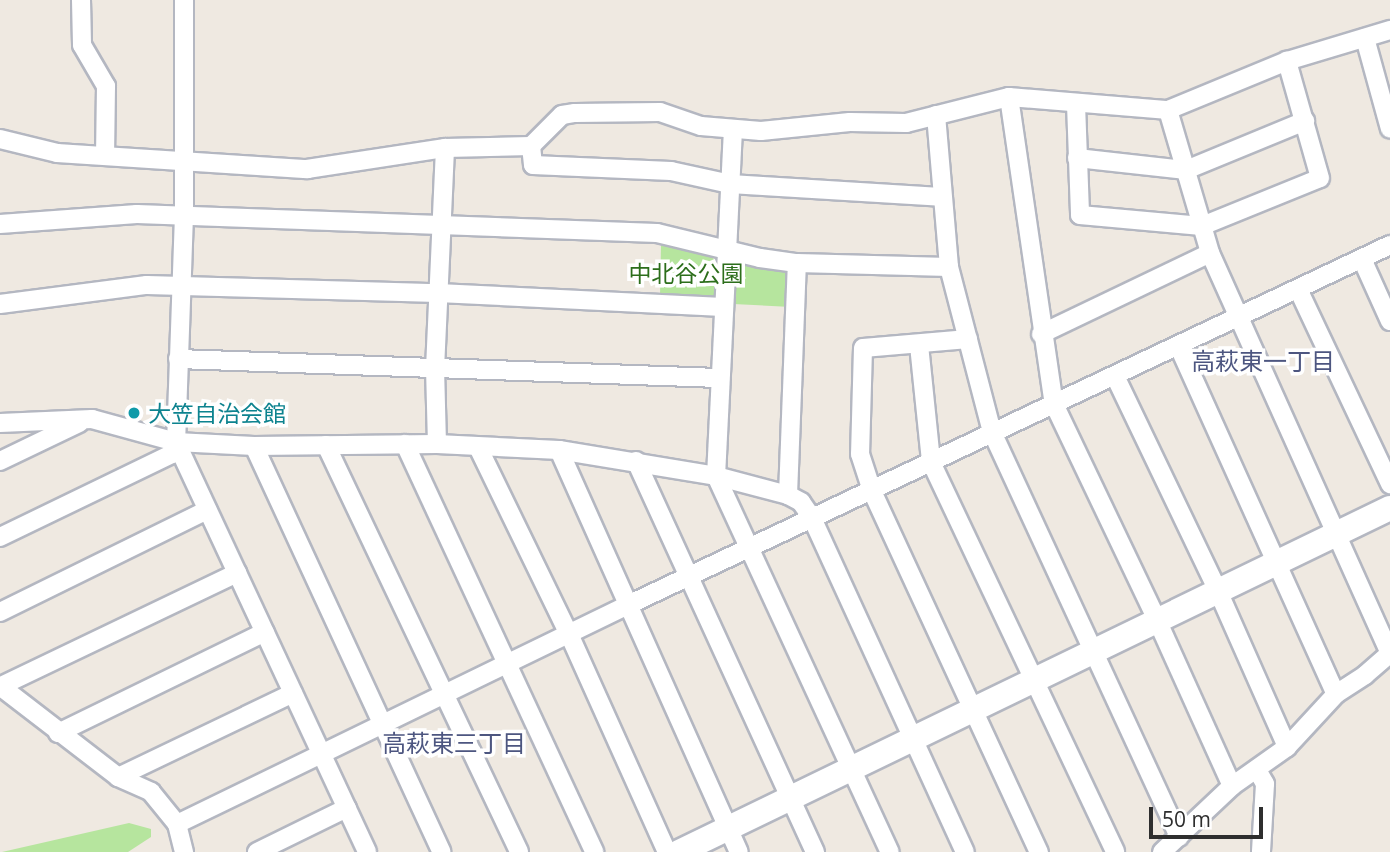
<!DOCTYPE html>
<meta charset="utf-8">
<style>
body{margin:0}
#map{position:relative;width:1390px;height:852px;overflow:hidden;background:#efe9e1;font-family:"Open Sans","Noto Sans JP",sans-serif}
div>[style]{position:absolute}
.green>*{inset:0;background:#b6e59e}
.roads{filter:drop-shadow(2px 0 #b4b7c1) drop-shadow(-2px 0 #b4b7c1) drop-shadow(0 2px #b4b7c1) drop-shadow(0 -2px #b4b7c1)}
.street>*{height:18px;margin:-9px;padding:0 9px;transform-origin:9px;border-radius:9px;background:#fff}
.secondary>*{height:24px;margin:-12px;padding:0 12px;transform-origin:12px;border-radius:12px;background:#fff}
.dots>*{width:19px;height:19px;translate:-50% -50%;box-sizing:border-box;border:4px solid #fff;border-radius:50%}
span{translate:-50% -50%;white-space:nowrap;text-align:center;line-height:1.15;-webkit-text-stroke:7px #fff;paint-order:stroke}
.park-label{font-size:23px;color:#2c6e1b}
.culture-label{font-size:23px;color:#0d838f}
.left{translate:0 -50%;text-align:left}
.neighbourhood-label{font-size:24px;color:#4d5680}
.scale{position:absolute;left:1149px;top:807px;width:114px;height:32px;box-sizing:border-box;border:4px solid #2e2e2e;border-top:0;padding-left:9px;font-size:21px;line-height:24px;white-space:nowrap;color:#2e2e2e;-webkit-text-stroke:5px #fff;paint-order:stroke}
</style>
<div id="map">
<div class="green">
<div style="clip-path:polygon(667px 244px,707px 253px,715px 260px,715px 299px,660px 297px,661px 245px)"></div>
<div style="clip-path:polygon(734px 255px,792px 266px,791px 307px,733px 304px)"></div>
<div style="clip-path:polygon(129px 823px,151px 829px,151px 837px,128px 852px,2px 852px)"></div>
</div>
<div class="roads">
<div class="street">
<div style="left:81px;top:0;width:45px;rotate:88.7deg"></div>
<div style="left:82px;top:45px;width:48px;rotate:59.7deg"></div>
<div style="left:106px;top:86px;width:69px;rotate:90.8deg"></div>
<div style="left:184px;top:0;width:215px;rotate:90deg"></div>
<div style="left:184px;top:215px;width:227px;rotate:92deg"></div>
<div style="left:176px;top:442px;width:452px;rotate:65deg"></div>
<div style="left:1365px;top:38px;width:94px;rotate:74.6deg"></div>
<div style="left:1009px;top:97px;width:310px;rotate:81.7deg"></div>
<div style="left:1054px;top:404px;width:239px;rotate:64.5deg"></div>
<div style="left:1157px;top:620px;width:182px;rotate:65.7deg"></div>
<div style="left:1076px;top:104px;width:111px;rotate:87.9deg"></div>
<div style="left:1080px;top:215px;width:122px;rotate:5.2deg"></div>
<div style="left:1202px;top:226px;width:127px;rotate:-22.1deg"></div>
<div style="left:1320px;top:178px;width:122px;rotate:-105.8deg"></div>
<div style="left:1168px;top:110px;width:149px;rotate:73.6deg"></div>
<div style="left:1210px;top:253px;width:440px;rotate:65.8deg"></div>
<div style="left:936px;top:115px;width:153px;rotate:85.1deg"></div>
<div style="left:949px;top:267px;width:171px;rotate:75.4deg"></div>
<div style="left:992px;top:432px;width:446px;rotate:65.2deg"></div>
<div style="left:733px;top:129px;width:347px;rotate:92.8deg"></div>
<div style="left:716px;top:476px;width:414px;rotate:65.2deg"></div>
<div style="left:0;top:139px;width:59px;rotate:13.8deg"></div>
<div style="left:57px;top:153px;width:251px;rotate:3.7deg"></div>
<div style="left:307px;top:169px;width:140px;rotate:-8.7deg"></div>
<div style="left:445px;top:148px;width:86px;rotate:-1.3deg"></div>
<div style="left:531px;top:146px;width:44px;rotate:-45deg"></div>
<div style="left:562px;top:115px;width:13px;rotate:-9deg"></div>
<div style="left:575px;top:113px;width:85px;rotate:-0.7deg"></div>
<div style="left:660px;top:112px;width:43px;rotate:18.9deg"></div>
<div style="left:701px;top:126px;width:60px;rotate:4.8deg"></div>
<div style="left:761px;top:131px;width:89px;rotate:-5.8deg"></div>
<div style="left:850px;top:122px;width:56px;rotate:1deg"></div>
<div style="left:906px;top:123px;width:106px;rotate:-14.2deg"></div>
<div style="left:1009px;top:97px;width:160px;rotate:4.7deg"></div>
<div style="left:1168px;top:110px;width:129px;rotate:-22.4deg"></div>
<div style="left:1287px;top:61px;width:108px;rotate:-16.8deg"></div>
<div style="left:531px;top:146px;width:19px;rotate:84deg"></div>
<div style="left:533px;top:165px;width:138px;rotate:2.5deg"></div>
<div style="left:671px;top:171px;width:60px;rotate:12.4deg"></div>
<div style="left:730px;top:184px;width:211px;rotate:3.5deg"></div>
<div style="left:1077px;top:158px;width:110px;rotate:6.3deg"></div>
<div style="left:1186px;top:170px;width:129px;rotate:-22.4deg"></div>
<div style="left:0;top:224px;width:137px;rotate:-4.2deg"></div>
<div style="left:137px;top:214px;width:520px;rotate:2.09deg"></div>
<div style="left:657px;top:233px;width:106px;rotate:13.6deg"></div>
<div style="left:760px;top:258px;width:37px;rotate:8deg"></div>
<div style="left:797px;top:263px;width:152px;rotate:1.5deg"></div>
<div style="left:1362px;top:259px;width:68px;rotate:65.7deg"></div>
<div style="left:1298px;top:289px;width:216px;rotate:64.7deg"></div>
<div style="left:0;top:304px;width:148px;rotate:-7.4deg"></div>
<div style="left:147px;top:285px;width:291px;rotate:1.6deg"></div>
<div style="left:438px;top:293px;width:285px;rotate:2.8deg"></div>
<div style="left:1041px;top:334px;width:187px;rotate:-25.6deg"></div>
<div style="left:968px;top:339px;width:105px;rotate:175.1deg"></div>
<div style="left:863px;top:348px;width:106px;rotate:91.6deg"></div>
<div style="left:860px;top:454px;width:39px;rotate:72deg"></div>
<div style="left:872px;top:491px;width:398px;rotate:65.2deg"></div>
<div style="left:919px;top:345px;width:118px;rotate:84.1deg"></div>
<div style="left:931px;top:462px;width:431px;rotate:64.7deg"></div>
<div style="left:1179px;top:347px;width:381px;rotate:65.7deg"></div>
<div style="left:178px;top:359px;width:542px;rotate:2.01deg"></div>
<div style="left:1115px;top:376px;width:238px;rotate:64.4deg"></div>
<div style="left:1218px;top:591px;width:171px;rotate:66.1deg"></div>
<div style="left:0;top:423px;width:92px;rotate:-2.5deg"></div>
<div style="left:92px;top:419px;width:87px;rotate:15.3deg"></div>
<div style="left:176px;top:442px;width:78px;rotate:2.9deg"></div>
<div style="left:254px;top:446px;width:183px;rotate:-0.6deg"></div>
<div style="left:437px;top:444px;width:122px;rotate:2.8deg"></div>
<div style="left:559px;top:450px;width:159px;rotate:9.4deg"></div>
<div style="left:716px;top:476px;width:74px;rotate:14.8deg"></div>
<div style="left:788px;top:495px;width:15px;rotate:28deg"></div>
<div style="left:801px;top:502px;width:19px;rotate:55deg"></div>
<div style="left:812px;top:518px;width:367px;rotate:65.4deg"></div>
<div style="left:405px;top:444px;width:450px;rotate:65.1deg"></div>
<div style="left:437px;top:444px;width:75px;rotate:-91.5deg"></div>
<div style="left:435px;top:369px;width:221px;rotate:-87.4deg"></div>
<div style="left:326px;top:445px;width:450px;rotate:64.6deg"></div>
<div style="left:254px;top:446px;width:447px;rotate:65.2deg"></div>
<div style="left:478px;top:447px;width:208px;rotate:64.1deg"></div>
<div style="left:569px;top:634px;width:239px;rotate:65.8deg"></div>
<div style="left:559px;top:450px;width:440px;rotate:65.9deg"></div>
<div style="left:0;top:461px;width:88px;rotate:-25.7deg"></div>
<div style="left:636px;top:461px;width:430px;rotate:65.4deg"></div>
<div style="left:788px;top:495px;width:232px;rotate:-87.8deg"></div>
<div style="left:0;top:537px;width:191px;rotate:-25.8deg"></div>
<div style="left:172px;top:454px;width:13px;rotate:-72deg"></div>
<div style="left:0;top:612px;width:231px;rotate:-26.2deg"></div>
<div style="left:0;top:686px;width:149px;rotate:37.6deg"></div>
<div style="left:118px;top:777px;width:36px;rotate:24deg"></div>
<div style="left:151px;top:792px;width:41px;rotate:50.9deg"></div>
<div style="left:177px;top:824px;width:29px;rotate:76deg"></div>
<div style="left:1px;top:686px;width:262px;rotate:-25.6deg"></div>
<div style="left:58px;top:733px;width:230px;rotate:-26deg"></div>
<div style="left:1257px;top:770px;width:16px;rotate:60deg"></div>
<div style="left:1265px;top:784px;width:68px;rotate:93.4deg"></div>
<div style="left:118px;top:777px;width:194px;rotate:-25.6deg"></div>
<div style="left:177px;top:824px;width:501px;rotate:-25.9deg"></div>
<div style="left:628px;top:605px;width:843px;rotate:-25.29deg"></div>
<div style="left:257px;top:852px;width:100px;rotate:-26.1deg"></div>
<div style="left:1162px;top:852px;width:96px;rotate:-43.3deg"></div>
<div style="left:1232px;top:786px;width:67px;rotate:-35.3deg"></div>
<div style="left:1287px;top:747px;width:72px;rotate:-47.2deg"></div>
<div style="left:1336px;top:694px;width:35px;rotate:-33deg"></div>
<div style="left:1365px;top:675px;width:33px;rotate:-41deg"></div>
</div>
<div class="secondary">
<div style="left:679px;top:852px;width:790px;rotate:-25.82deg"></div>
</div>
</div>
<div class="dots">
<div style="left:134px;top:413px;background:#0f9aa8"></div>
</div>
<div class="park-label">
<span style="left:686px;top:273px">中北谷公園</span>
</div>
<div class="culture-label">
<span class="left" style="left:148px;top:413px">大笠自治会館</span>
</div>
<div class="neighbourhood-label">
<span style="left:1263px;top:361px">高萩東一丁目</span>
<span style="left:454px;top:743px">高萩東三丁目</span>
</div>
<div class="scale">50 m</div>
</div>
